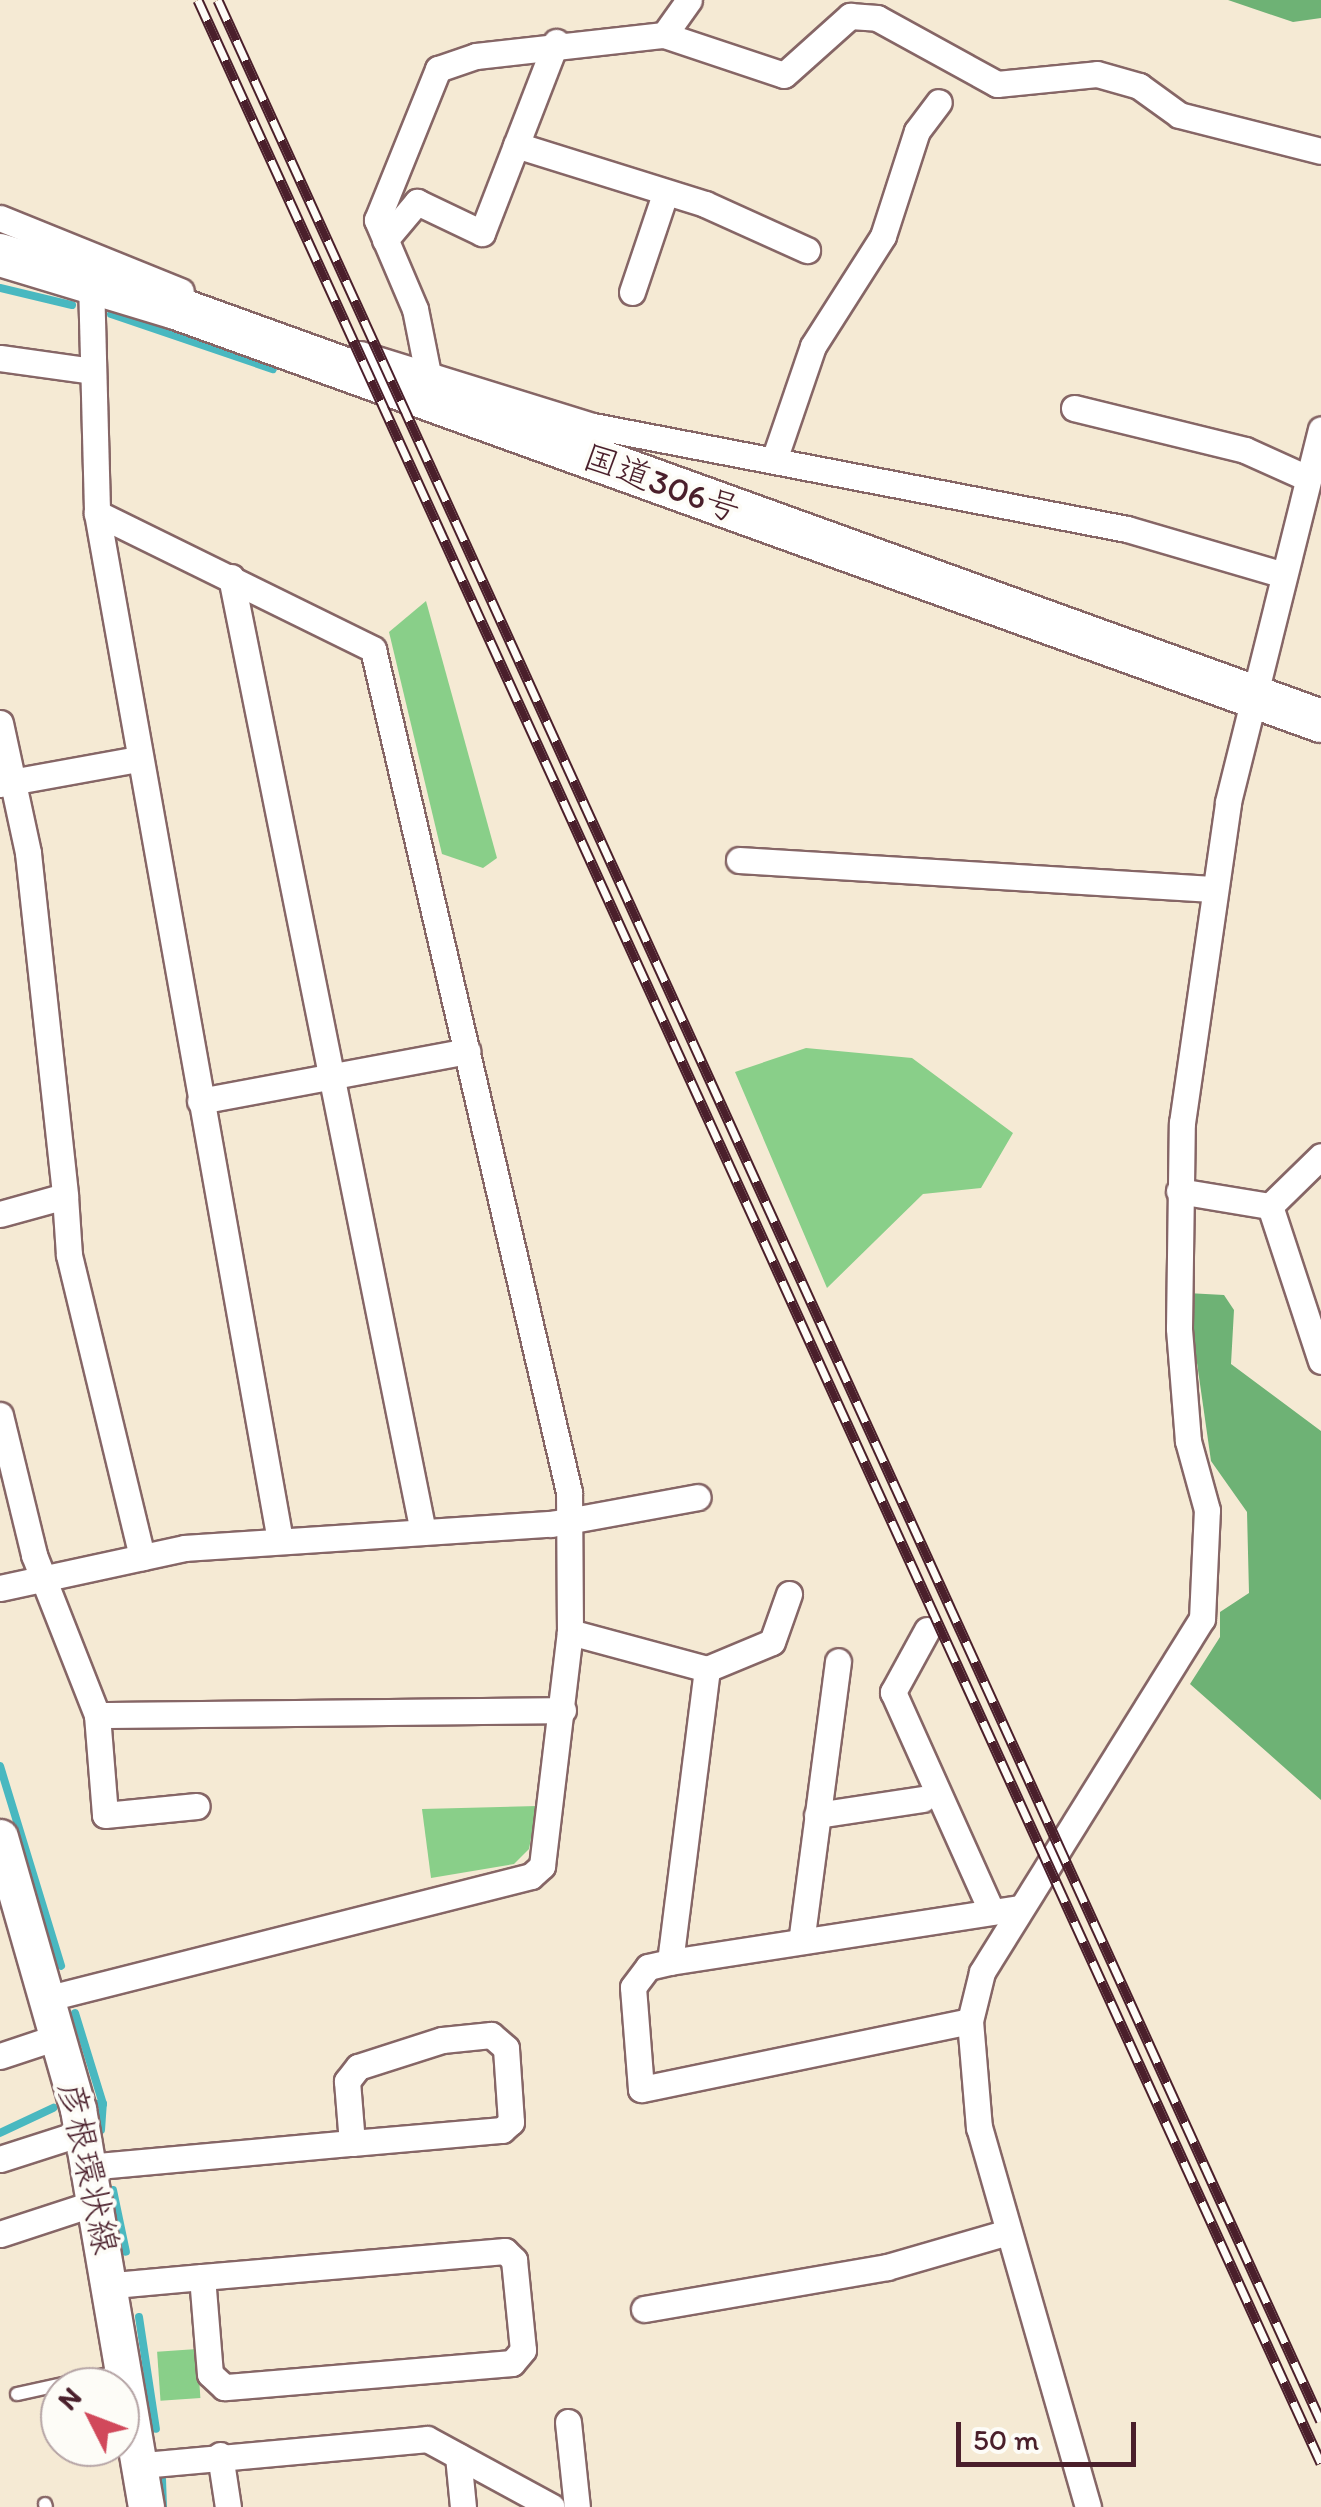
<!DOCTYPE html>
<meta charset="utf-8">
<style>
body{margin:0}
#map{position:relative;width:1321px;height:2507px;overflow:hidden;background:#f5ead4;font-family:Itim,"Klee One",sans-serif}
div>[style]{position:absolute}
.green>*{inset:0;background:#89cf89;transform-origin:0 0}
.forest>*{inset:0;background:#6eb275}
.stream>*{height:8px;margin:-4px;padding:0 4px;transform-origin:4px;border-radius:4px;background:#49b8c0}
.roads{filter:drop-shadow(2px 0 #866666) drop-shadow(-2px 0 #866666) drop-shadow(0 2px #866666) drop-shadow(0 -2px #866666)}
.service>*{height:12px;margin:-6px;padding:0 6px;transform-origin:6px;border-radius:6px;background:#fff}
.minor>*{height:25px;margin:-12.5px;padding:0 12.5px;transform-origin:12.5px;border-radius:12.5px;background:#fff}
.secondary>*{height:35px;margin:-17.5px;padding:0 17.5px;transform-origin:17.5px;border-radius:17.5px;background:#fff}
.trunk>*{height:42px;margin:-21px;padding:0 21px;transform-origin:21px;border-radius:21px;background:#fff}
.rail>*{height:11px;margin-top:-5.5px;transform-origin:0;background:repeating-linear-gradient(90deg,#fdfcf7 0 22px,#4a1f2b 0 44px);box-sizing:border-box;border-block:2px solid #4a1f2b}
span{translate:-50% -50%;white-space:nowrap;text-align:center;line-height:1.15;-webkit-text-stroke:8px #fdfcf7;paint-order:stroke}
.street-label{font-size:35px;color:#4a1f2b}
.north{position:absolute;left:40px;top:2367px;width:100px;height:100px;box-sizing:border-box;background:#fdfcf7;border:2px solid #b5a4a5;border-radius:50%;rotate:312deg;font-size:28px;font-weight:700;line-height:40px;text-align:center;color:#4a1f2b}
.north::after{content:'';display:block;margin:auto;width:35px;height:45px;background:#d1495b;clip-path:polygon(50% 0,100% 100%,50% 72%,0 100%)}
.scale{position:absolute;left:956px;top:2422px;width:180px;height:45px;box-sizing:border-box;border:5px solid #4a1f2b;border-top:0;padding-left:12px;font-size:30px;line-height:35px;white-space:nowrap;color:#4a1f2b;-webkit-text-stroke:8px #fdfcf7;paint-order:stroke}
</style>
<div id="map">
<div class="green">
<div style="clip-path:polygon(426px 601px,497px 858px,483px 868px,442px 854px,389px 632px)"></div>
<div style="clip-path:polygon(806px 1048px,912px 1058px,1013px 1133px,981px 1188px,923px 1194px,827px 1288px,735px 1072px)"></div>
<div style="clip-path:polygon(537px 1806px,529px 1849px,514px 1864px,431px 1878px,422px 1809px)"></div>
<div style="left:197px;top:2349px;width:49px;height:40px;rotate:86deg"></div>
</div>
<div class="forest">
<div style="clip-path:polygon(1228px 0,1321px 0,1321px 18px,1293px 22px)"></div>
<div style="clip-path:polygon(1187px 1293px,1224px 1295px,1234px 1310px,1231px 1364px,1321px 1431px,1321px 1800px,1190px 1684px,1220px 1637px,1220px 1612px,1249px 1593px,1247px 1512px,1211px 1461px)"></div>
</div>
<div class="stream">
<div style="left:0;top:288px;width:74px;rotate:13.3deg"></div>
<div style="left:111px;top:314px;width:171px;rotate:18.8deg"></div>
<div style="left:0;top:1766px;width:209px;rotate:73deg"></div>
<div style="left:75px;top:2013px;width:95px;rotate:72.9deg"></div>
<div style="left:103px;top:2104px;width:8px;rotate:180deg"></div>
<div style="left:101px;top:2130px;width:26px;rotate:-86deg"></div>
<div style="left:0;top:2133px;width:59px;rotate:-25.3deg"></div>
<div style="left:113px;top:2190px;width:63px;rotate:78.2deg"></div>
<div style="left:139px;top:2317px;width:113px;rotate:81.4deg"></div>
<div style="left:162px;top:2479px;width:28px;rotate:88deg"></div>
</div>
<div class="roads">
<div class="service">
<div style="left:17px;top:2394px;width:107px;rotate:-12.4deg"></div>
<div style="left:45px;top:2504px;width:3px;rotate:72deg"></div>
</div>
<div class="minor">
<div style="left:664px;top:35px;width:43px;rotate:-54.5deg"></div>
<div style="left:516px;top:145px;width:198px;rotate:17.3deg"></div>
<div style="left:705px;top:204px;width:112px;rotate:24.3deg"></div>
<div style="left:0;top:218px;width:195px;rotate:22deg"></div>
<div style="left:385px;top:240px;width:50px;rotate:-49.9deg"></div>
<div style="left:417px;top:202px;width:72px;rotate:25.5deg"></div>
<div style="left:482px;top:233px;width:205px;rotate:-68.8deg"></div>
<div style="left:91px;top:281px;width:232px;rotate:88.5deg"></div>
<div style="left:97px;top:513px;width:1043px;rotate:79.9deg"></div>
<div style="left:632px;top:292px;width:100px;rotate:-71.4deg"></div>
<div style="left:360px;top:354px;width:244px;rotate:17.2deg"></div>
<div style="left:593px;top:426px;width:544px;rotate:10.92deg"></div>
<div style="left:1127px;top:529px;width:160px;rotate:16.3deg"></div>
<div style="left:0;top:358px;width:93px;rotate:8deg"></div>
<div style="left:428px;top:374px;width:66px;rotate:-101.3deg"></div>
<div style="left:415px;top:309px;width:97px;rotate:-113.1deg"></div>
<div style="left:377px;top:220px;width:163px;rotate:-68deg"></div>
<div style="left:438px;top:69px;width:40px;rotate:-18.9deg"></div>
<div style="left:476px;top:56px;width:189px;rotate:-6.4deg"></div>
<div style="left:664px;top:35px;width:126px;rotate:18.4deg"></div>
<div style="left:784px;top:75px;width:89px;rotate:-41.8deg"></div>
<div style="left:850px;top:16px;width:27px;rotate:4deg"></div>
<div style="left:877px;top:18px;width:137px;rotate:28.8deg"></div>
<div style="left:997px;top:84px;width:100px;rotate:-5.7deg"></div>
<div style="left:1097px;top:74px;width:44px;rotate:15.9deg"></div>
<div style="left:1139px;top:86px;width:49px;rotate:35.9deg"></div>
<div style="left:1179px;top:115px;width:146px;rotate:14.2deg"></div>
<div style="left:1074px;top:408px;width:176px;rotate:13.8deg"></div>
<div style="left:1245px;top:450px;width:66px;rotate:24.2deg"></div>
<div style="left:775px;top:457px;width:117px;rotate:-71.1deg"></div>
<div style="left:813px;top:346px;width:130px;rotate:-57.5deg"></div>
<div style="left:883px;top:236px;width:110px;rotate:-72.1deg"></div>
<div style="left:917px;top:131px;width:36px;rotate:-53deg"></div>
<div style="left:231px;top:577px;width:974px;rotate:78.63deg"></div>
<div style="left:0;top:723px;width:133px;rotate:77.8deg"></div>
<div style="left:28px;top:853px;width:345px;rotate:83.8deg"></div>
<div style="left:0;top:784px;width:140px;rotate:-10.3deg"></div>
<div style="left:739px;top:860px;width:474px;rotate:3.5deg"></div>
<div style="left:200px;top:1101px;width:272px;rotate:-10.6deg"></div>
<div style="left:1179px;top:1191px;width:92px;rotate:9.4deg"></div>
<div style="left:1270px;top:1206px;width:163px;rotate:71.8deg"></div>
<div style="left:1270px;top:1206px;width:71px;rotate:-44.4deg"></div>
<div style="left:0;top:1214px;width:67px;rotate:-15.5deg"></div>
<div style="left:65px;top:1196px;width:59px;rotate:86.1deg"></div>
<div style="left:69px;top:1255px;width:311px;rotate:76.4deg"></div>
<div style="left:0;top:1415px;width:144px;rotate:76.3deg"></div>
<div style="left:34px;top:1555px;width:172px;rotate:68.5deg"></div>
<div style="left:97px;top:1715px;width:466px;rotate:-0.6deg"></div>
<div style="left:0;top:1588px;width:189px;rotate:-12.2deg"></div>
<div style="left:185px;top:1548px;width:367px;rotate:-3.8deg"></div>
<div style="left:551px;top:1524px;width:149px;rotate:-10.4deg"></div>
<div style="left:927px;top:1630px;width:71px;rotate:118.7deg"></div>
<div style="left:893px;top:1692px;width:237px;rotate:65.8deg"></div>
<div style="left:570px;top:1632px;width:142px;rotate:15.1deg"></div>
<div style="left:707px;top:1669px;width:295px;rotate:97.2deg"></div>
<div style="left:707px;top:1669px;width:70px;rotate:-22.6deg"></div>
<div style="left:772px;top:1642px;width:51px;rotate:-70.5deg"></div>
<div style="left:97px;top:1715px;width:100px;rotate:85.4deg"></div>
<div style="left:105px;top:1815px;width:92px;rotate:-5.6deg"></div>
<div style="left:817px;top:1815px;width:107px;rotate:-8.6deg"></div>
<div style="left:802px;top:1935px;width:276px;rotate:-82.5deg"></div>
<div style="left:49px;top:1998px;width:497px;rotate:-14.2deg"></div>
<div style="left:531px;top:1876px;width:15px;rotate:-42deg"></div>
<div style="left:542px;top:1866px;width:236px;rotate:-83.2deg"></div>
<div style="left:570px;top:1632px;width:140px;rotate:-90.4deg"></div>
<div style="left:569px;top:1492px;width:865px;rotate:-103.09deg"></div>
<div style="left:373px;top:649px;width:308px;rotate:-153.8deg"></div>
<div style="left:970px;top:2021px;width:336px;rotate:168.3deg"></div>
<div style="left:641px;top:2089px;width:102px;rotate:-94.5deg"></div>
<div style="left:633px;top:1987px;width:25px;rotate:-53deg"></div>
<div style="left:648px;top:1967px;width:23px;rotate:-13deg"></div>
<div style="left:670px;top:1962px;width:353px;rotate:-8.8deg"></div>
<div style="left:0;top:2056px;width:63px;rotate:-18.4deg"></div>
<div style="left:0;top:2159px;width:85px;rotate:-17.8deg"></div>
<div style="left:87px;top:2167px;width:266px;rotate:-5.2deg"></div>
<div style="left:352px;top:2143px;width:151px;rotate:-5deg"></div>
<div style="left:502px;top:2130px;width:12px;rotate:-42deg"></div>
<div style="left:511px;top:2122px;width:74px;rotate:-93.9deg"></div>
<div style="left:506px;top:2048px;width:20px;rotate:-139deg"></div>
<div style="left:491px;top:2035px;width:49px;rotate:174.2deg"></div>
<div style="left:442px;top:2040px;width:88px;rotate:162.2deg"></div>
<div style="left:358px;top:2067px;width:18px;rotate:128deg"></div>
<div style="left:347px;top:2081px;width:62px;rotate:85.4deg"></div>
<div style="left:0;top:2234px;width:100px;rotate:-18.1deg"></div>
<div style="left:114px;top:2285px;width:88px;rotate:-5.2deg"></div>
<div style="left:202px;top:2277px;width:304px;rotate:-4.9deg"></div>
<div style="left:505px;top:2251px;width:13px;rotate:45deg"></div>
<div style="left:514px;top:2260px;width:90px;rotate:84.3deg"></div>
<div style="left:523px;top:2350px;width:17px;rotate:130deg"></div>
<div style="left:512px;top:2363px;width:289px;rotate:175.2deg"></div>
<div style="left:224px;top:2387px;width:19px;rotate:-137deg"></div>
<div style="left:210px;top:2374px;width:97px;rotate:-94.7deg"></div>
<div style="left:644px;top:2309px;width:247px;rotate:-9.8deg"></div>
<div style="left:887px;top:2267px;width:126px;rotate:-16.1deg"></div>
<div style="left:568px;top:2422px;width:85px;rotate:84deg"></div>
<div style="left:220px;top:2455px;width:53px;rotate:81.3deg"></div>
<div style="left:458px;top:2456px;width:51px;rotate:84.4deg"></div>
<div style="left:143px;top:2465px;width:285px;rotate:-5.2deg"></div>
<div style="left:427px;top:2439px;width:142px;rotate:28.5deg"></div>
<div style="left:1088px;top:2507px;width:394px;rotate:-106deg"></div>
<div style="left:979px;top:2128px;width:107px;rotate:-94.8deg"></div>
<div style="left:970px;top:2021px;width:50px;rotate:-76.2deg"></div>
<div style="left:982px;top:1972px;width:416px;rotate:-58.1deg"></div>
<div style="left:1202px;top:1619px;width:109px;rotate:-87.4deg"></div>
<div style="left:1207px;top:1510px;width:72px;rotate:-105.4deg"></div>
<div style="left:1188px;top:1441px;width:113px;rotate:-94.6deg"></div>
<div style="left:1179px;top:1328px;width:205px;rotate:-89.2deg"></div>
<div style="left:1182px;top:1123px;width:324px;rotate:-81.8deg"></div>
<div style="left:1228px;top:802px;width:384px;rotate:-76deg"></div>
</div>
<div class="secondary">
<div style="left:0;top:1837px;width:283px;rotate:74deg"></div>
<div style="left:78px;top:2109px;width:404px;rotate:80.3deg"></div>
</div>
<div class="trunk">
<div style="left:0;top:255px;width:184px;rotate:16.8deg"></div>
<div style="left:176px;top:308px;width:1217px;rotate:19.83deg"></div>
</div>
</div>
<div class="rail">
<div style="left:198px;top:0;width:2707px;rotate:65.49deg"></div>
<div style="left:218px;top:0;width:2660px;rotate:65.51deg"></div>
</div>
<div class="street-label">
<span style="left:662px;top:483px;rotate:20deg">国道306号</span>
<span style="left:89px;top:2168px;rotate:78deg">彦根環状線</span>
</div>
<div class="north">N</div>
<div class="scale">50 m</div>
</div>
